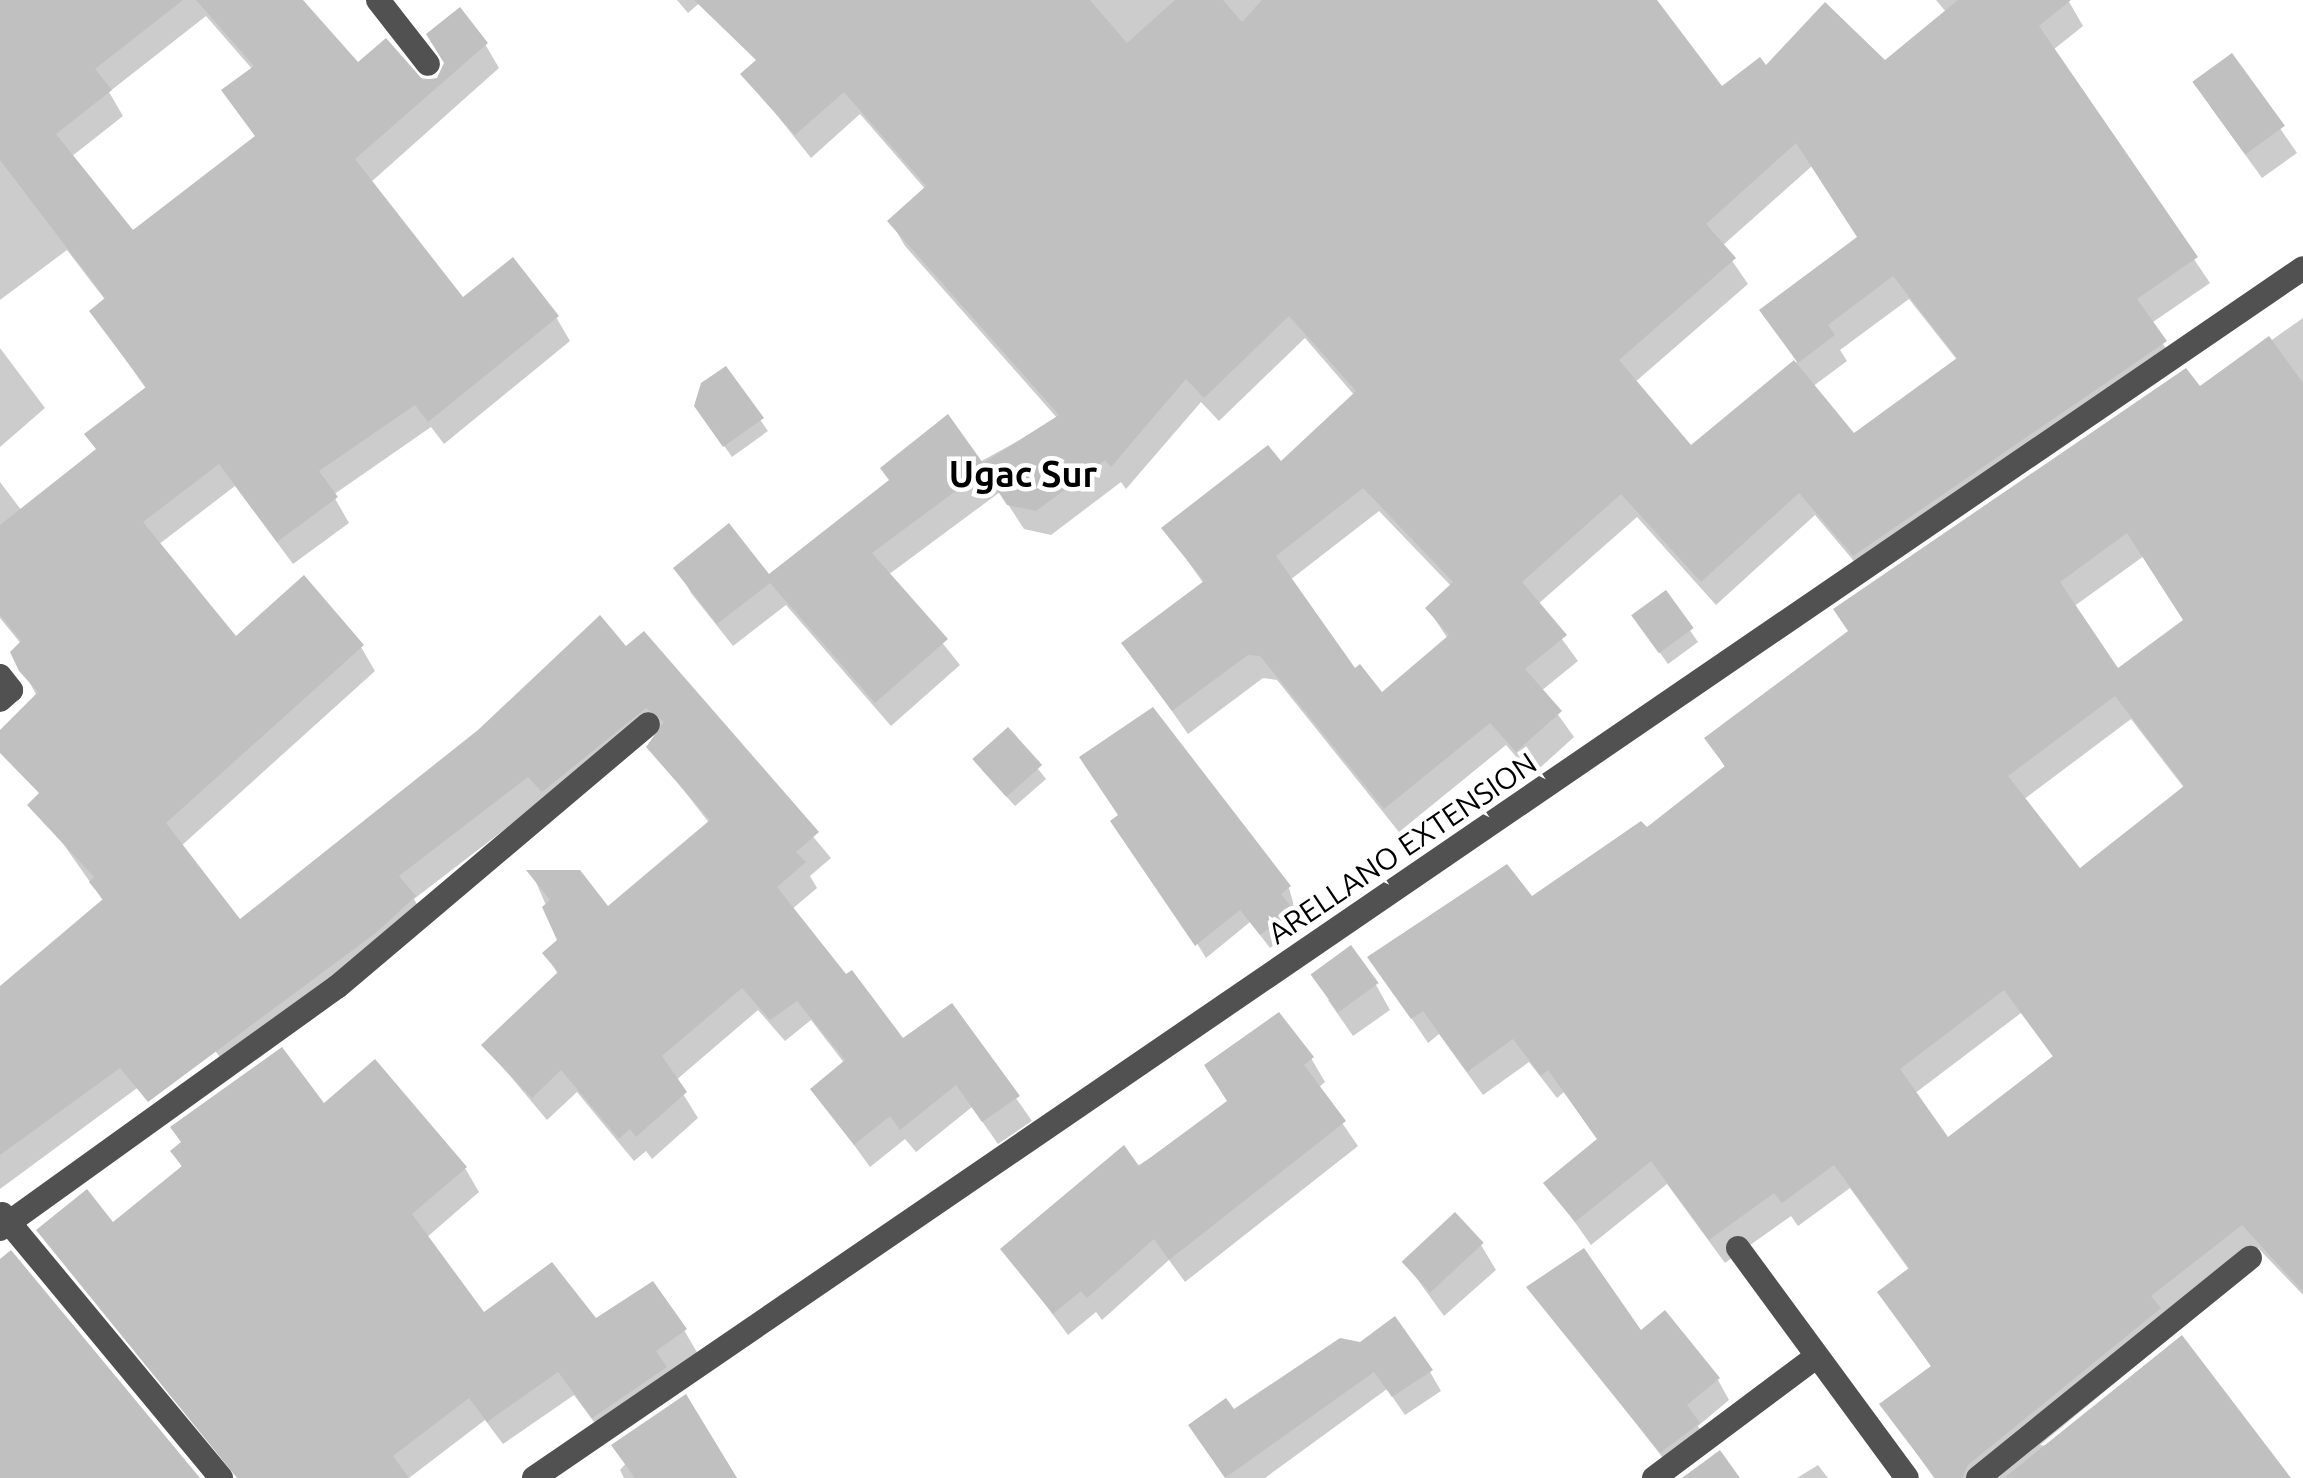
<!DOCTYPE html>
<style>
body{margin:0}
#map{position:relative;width:2303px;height:1478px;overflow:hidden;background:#fff;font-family:Ubuntu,sans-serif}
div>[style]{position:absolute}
.shadow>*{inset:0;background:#0003}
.building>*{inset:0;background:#c0c0c0;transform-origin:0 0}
.minor>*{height:24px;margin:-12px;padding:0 12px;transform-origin:12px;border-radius:12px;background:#515151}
span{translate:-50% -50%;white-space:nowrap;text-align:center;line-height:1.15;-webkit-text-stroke:9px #fff;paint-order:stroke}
.street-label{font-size:30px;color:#000}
.quarter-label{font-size:36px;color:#000;font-weight:700}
</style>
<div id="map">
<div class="shadow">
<div style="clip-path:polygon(evenodd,0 0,299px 0,358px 67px,439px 81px,485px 44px,499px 68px,370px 183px,462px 302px,556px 317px,570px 341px,444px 444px,431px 427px,333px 495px,349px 523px,293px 564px,235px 486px,158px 545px,236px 640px,361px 647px,375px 671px,180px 847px,240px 923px,644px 635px,831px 858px,810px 876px,817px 888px,791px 910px,902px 1042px,952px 1007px,1032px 1121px,998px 1144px,972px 1107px,916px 1152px,905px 1139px,870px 1167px,814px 1090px,845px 1064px,811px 1020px,785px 1041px,758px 1010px,675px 1081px,698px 1118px,652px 1159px,646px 1151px,634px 1161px,577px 1092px,547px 1120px,485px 1046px,559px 976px,546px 954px,561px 940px,532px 873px,607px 910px,710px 824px,650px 747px,659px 731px,557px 814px,543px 800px,414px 899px,427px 922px,234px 1075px,205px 1038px,0 1189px,0 990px,104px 902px,50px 825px,37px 696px,22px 669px,22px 645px,0 618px,0 482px,22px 511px,97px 451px,147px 390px,92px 312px,106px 301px,67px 250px,0 300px,0 0,206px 16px,253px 70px,225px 91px,257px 139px,133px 234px,71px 157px,123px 116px,109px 92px,206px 16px)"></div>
<div style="clip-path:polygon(677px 0,703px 0,688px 13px)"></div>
<div style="clip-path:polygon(evenodd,827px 0,1654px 0,1722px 90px,1766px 70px,1884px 64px,1947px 13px,1936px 0,2068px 0,2083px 26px,2053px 50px,2210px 283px,2150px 324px,2178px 367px,1869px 579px,1815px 515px,1716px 605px,1637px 517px,1537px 605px,1578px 661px,1541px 691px,1574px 737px,1532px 775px,1506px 745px,1399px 832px,1277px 680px,1263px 678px,1188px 734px,1125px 644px,1204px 584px,1165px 529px,1281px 465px,1355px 396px,1305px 338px,1219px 421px,1201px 402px,1126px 489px,1121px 482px,1051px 535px,1024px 529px,1000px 492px,888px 575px,960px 665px,891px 726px,786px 605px,733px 646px,691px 593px,677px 568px,768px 578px,1058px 419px,905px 246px,891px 222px,926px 190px,860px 114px,811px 158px,744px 74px,827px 0,1812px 166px,1860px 239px,1763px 310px,1797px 362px,1690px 449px,1634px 383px,1748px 284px,1722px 246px,1812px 166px,827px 0,1909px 299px,1958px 361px,1854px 437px,1812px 387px,1847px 361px,1840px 350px,1909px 299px,827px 0,1379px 511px,1452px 587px,1428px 609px,1448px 639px,1382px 696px,1354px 673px,1290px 580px,1379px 511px)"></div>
<div style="clip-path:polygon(2231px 57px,2297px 153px,2262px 178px,2210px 106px)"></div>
<div style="clip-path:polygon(evenodd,2303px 318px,2303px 1295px,2258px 1248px,2165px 1320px,2173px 1335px,2040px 1445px,2287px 1478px,1934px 1478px,1883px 1405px,1932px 1368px,1881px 1293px,1910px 1271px,1850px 1188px,1798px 1226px,1791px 1216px,1725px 1263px,1667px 1184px,1591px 1245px,1547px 1183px,1599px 1142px,1564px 1092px,1557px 1098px,1529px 1062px,1483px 1095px,1439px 1034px,1428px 1043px,1371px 958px,1531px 900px,1646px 831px,1726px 769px,1708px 739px,2303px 318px,2144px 556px,2186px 622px,2118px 672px,2073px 607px,2144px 556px,2303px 318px,2131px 719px,2185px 789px,2080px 872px,2023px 800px,2131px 719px,2303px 318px,2021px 1013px,2054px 1058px,1947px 1141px,1914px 1094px,2021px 1013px)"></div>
<div style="clip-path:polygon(0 348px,45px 408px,0 447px)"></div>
<div style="clip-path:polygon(725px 370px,768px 431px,732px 457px,705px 419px)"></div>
<div style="clip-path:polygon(1665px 594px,1698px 642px,1668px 664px,1642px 628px)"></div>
<div style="clip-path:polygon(1008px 731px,1046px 779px,1015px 806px,982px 770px)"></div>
<div style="clip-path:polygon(1083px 758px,1289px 888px,1300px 927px,1270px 948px,1250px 922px,1206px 958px)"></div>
<div style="clip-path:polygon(1376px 985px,1390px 1010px,1353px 1036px,1328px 1000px)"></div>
<div style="clip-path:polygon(1311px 1058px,1325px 1082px,1318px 1088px,1358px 1146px,1185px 1282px,1169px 1260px,1102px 1320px,1096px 1312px,1068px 1335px,1004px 1249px)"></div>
<div style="clip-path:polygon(323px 1107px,465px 1168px,479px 1192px,426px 1238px,484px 1316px,684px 1330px,698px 1354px,608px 1441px,574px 1395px,503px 1444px,485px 1420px,409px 1478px,239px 1478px,40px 1230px,113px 1226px,183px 1169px,173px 1152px)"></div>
<div style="clip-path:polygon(1481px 1245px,1496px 1270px,1444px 1316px,1404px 1261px)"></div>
<div style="clip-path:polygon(1530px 1288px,1640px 1334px,1718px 1380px,1729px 1400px,1698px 1426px,1710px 1445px,1674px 1472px)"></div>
<div style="clip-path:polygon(1341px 1341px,1430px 1372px,1441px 1391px,1405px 1415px,1387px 1389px,1265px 1478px,1226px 1478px,1203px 1444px,1233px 1414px)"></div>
<div style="clip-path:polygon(685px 1398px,737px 1478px,624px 1478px,620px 1470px)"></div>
<div style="clip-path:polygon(1818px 1465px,1828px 1478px,1797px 1478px)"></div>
</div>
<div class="building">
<div style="clip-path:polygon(0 0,183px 0,95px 69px,112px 90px,56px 134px,133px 230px,255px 136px,221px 90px,254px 66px,196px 0,303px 0,358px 62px,386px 38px,423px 80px,437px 78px,444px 63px,426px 34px,460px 7px,488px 43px,355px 159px,463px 297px,513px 257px,559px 316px,428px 422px,415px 405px,319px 471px,338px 497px,277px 542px,219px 464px,143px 522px,236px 636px,304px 575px,364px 645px,166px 823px,240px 919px,478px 730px,600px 615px,626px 646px,644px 631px,819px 832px,796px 852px,806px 862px,777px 887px,846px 974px,852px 970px,903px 1038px,952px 1003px,1020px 1096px,982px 1122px,956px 1085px,900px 1130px,890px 1116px,854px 1145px,810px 1089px,845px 1060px,797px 1001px,770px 1020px,742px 988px,662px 1056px,687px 1092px,636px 1137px,630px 1129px,619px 1139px,561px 1070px,532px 1098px,481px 1045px,558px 972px,542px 953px,557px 940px,542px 907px,550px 900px,526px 870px,580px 870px,608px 906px,710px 820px,646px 747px,664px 722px,646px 708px,542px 792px,528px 777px,399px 876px,416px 896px,377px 932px,148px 1102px,120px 1068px,0 1155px,0 986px,103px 899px,89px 882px,94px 877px,27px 805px,39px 793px,0 753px,0 730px,38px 692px,19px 671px,10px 652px,21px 641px,0 615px,0 525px,96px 449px,84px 434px,146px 387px,89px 311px,105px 298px,0 160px)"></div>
<div style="clip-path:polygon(evenodd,694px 0,1090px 0,1127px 43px,1175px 0,1223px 0,1242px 22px,1262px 0,1657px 0,1722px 86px,1760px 57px,1766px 65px,1825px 2px,1885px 60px,1958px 0,2071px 0,2039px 26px,2198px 257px,2137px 299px,2167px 341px,1853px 556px,1799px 493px,1701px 582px,1621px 494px,1522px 582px,1567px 635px,1525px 669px,1562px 711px,1516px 752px,1490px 723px,1384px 809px,1260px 656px,1248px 655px,1172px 711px,1121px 643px,1204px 581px,1161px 528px,1268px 445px,1281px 461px,1356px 391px,1289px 316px,1204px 398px,1186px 379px,1111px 467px,1105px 460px,1036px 511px,1007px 505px,984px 470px,872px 553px,948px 639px,875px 703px,770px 583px,717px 624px,673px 568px,729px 523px,769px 574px,889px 480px,880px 468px,948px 414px,983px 463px,1059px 415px,887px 221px,926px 186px,844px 92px,795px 135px,740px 74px,756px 60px,694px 0,1796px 143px,1857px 237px,1759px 310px,1798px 363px,1835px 335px,1828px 325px,1893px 276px,1957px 358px,1854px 433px,1794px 360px,1691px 445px,1619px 360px,1736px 258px,1706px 224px,1796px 143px,694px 0,1363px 488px,1453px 582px,1425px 608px,1449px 635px,1382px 692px,1360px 664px,1355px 668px,1276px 556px,1363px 488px)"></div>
<div style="left:2232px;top:53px;width:90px;height:49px;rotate:54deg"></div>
<div style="clip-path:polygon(evenodd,2269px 336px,2303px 383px,2303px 1292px,2242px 1225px,2151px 1296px,2161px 1308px,1968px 1465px,1962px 1478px,1935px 1478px,1879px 1404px,1931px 1366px,1877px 1292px,1909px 1268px,1834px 1165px,1782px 1203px,1774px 1193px,1709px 1240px,1651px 1161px,1575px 1222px,1543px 1183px,1597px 1139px,1548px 1070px,1541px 1076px,1513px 1039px,1467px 1072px,1423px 1011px,1411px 1019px,1367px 957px,1507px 864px,1532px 896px,1641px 821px,1647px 827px,1725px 766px,1704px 738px,1848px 631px,1833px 609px,2186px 368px,2200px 386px,2269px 336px,2127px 533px,2183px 620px,2118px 668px,2060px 582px,2127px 533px,2269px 336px,2115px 696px,2184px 786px,2080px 868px,2008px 776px,2115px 696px,2269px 336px,2004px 990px,2053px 1056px,1948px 1137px,1900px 1069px,2004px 990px)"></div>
<div style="clip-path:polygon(726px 366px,764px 418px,723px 447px,694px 406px,701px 383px)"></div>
<div style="left:1666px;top:590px;width:47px;height:43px;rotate:54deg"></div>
<div style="clip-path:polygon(1153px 707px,1291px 886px,1281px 894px,1295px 911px,1260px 935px,1240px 910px,1195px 946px,1110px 821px,1118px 815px,1079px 757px)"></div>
<div style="left:1008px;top:727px;width:51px;height:48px;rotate:48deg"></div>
<div style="left:1351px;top:945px;width:47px;height:50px;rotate:54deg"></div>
<div style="clip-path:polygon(1279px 1012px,1314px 1057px,1304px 1065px,1346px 1121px,1169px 1260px,1154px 1239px,1087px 1298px,1081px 1291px,1053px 1314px,1000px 1249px,1124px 1145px,1139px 1166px,1227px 1101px,1204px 1065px)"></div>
<div style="clip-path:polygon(282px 1047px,324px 1103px,375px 1059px,467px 1167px,412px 1214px,484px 1312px,552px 1262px,596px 1318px,653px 1281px,687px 1329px,656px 1351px,667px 1367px,592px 1418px,558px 1372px,487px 1422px,469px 1398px,393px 1456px,409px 1478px,237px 1478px,36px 1230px,87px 1189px,113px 1222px,182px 1166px,170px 1151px,181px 1142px,170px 1127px)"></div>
<div style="left:1455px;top:1212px;width:42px;height:73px;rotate:47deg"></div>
<div style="clip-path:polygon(1584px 1248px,1641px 1330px,1665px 1310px,1720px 1378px,1687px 1405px,1700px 1423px,1660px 1453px,1526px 1287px)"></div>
<div style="clip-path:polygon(11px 1250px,200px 1478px,0 1478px,0 1259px)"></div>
<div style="clip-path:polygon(1395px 1316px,1433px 1370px,1392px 1397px,1374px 1372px,1225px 1478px,1188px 1425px,1226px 1398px,1234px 1409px,1340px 1338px,1360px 1342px)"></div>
<div style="clip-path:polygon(2182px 1335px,2291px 1478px,2004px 1478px)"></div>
<div style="clip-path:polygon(686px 1394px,737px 1478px,635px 1478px,611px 1445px)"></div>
<div style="clip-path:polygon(1720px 1450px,1740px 1478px,1682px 1478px)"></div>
</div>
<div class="minor">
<div style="left:378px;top:0;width:81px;rotate:52deg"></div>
<div style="left:0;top:676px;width:18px;rotate:52deg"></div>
<div style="left:11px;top:690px;width:15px;rotate:138deg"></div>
<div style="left:2px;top:1214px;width:343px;rotate:50.3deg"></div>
<div style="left:0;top:1229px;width:415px;rotate:-35.7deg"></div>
<div style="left:337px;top:987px;width:407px;rotate:-40.2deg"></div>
<div style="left:1738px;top:1248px;width:285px;rotate:53.7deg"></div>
<div style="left:534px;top:1478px;width:2143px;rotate:-34.37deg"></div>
<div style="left:1654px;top:1478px;width:199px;rotate:-36.8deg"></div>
<div style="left:1978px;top:1478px;width:350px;rotate:-39deg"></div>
</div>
<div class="street-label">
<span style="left:1402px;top:848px;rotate:-34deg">ARELLANO EXTENSION</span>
</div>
<div class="quarter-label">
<span style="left:1023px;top:474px">Ugac Sur</span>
</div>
</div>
